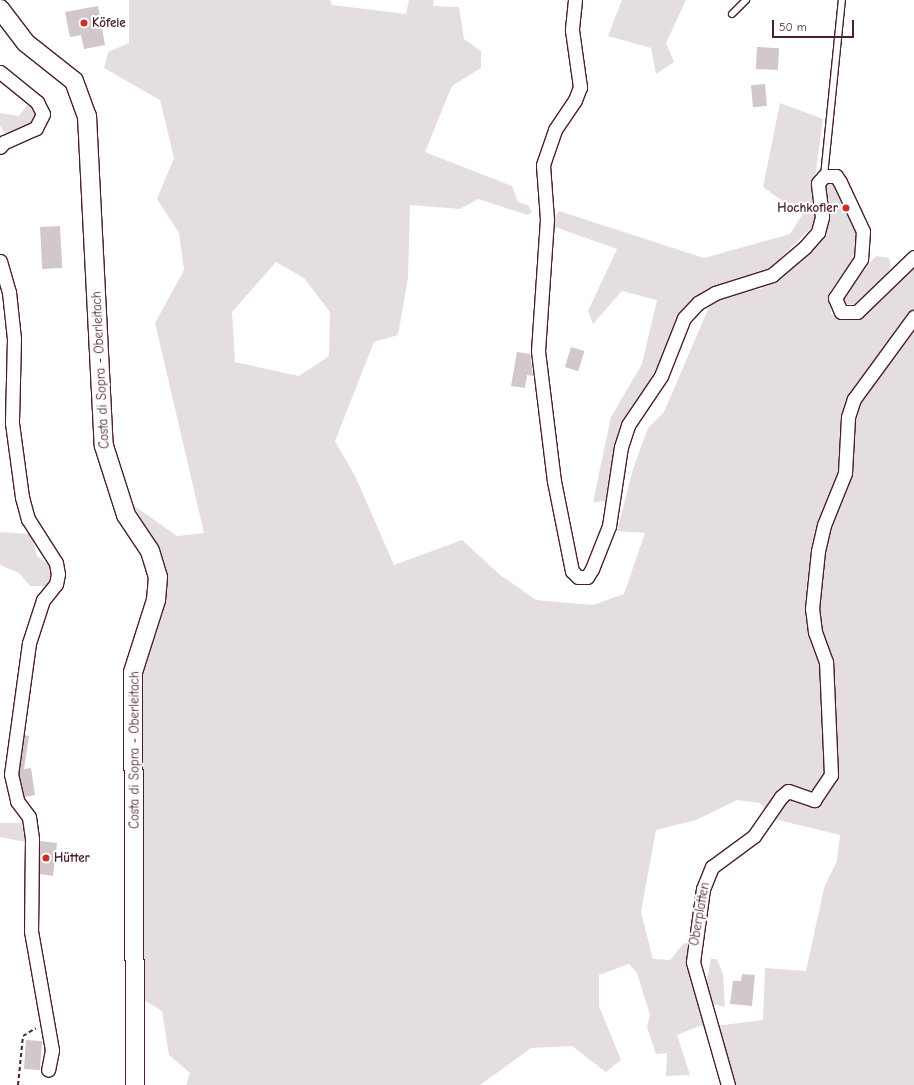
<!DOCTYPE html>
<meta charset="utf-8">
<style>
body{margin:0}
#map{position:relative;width:914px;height:1085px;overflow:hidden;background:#fff;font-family:"Comic Neue",sans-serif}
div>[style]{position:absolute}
.green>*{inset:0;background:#e5dee0}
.building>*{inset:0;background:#d2c7cb;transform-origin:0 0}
.path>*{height:2px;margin-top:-1px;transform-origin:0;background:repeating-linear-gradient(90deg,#4a1f2b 0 4px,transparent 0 7px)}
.roads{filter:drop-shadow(1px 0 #4a1f2b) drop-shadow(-1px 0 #4a1f2b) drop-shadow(0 1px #4a1f2b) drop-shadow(0 -1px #4a1f2b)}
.lane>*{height:6px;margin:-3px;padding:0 3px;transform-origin:3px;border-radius:3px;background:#fff}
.street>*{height:13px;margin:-6.5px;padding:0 6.5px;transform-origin:6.5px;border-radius:6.5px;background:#fff}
.secondary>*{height:18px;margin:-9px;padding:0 9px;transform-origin:9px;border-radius:9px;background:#fff}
.dots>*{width:11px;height:11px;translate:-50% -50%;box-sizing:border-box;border:2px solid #fff;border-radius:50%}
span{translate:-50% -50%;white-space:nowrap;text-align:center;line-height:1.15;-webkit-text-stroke:4px #fff;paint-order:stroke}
.poi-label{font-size:13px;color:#4a1f2b;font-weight:700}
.left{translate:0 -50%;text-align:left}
.right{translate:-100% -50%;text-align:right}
.street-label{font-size:13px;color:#4a1f2b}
.scale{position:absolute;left:772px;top:20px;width:82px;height:18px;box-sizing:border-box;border:2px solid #4a1f2b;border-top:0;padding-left:5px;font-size:12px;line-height:14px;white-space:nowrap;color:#4a1f2b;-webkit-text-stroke:3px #fff;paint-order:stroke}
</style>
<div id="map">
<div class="green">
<div style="clip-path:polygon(evenodd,129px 0,330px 0,332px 5px,406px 14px,409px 0,434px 0,433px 6px,459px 7px,464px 39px,481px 51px,481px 68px,452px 86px,425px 152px,512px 186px,518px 202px,528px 205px,532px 212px,528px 215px,478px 199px,460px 209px,410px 205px,408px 278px,398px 335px,374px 342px,335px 441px,356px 478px,394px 565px,462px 540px,499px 574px,536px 600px,593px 605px,624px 594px,645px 533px,617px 531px,633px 469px,648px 428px,664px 412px,712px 300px,738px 291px,761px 289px,828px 212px,824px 191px,829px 182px,836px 184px,839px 198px,845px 200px,854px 220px,856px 235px,854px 259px,830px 291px,831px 314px,842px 317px,914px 264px,914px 1085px,733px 1085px,716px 1026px,763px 1020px,765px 968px,806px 971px,824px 888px,837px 861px,840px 835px,774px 819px,760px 803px,737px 800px,696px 820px,656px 830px,641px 912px,653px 959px,670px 960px,684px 943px,692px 943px,723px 1078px,702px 1025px,677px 1035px,690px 1075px,666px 1076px,667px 1053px,656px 1054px,647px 1027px,650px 1015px,637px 973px,629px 964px,599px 975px,599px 1006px,621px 1060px,606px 1072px,572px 1046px,531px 1048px,480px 1085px,186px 1085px,190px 1073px,169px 1055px,162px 1011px,142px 999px,141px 687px,143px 663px,157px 631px,167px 584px,151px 535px,133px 505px,177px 536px,204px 533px,155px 323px,184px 270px,179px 233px,157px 199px,174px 158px,160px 100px,104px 68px,108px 52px,129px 43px,129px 0,276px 262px,304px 278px,330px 312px,329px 356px,299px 376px,235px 362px,232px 312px,276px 262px)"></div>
<div style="clip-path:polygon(622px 0,686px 0,666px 43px,674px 62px,656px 74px,651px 48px,608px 36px)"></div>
<div style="clip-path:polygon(30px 101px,36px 111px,32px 126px,7px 136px,0 126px,0 113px,19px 116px)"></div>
<div style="clip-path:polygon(780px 103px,823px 119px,814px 185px,819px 210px,813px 226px,763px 275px,697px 299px,644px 390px,611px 501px,593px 502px,611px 417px,642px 364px,657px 300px,622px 291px,593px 324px,588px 311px,617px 249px,555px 227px,553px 219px,559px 211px,704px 258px,790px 234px,802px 215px,763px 187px)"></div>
<div style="clip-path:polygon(876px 256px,889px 258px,891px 267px,885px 276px,855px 304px,843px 304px,843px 291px)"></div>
<div style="clip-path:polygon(0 532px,31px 534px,37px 556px,53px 568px,49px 586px,30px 586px,19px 573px,0 565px)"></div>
<div style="clip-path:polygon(0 823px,25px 823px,25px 842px,0 837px)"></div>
<div style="clip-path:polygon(711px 959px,717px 959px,723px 974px,725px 1007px,709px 1003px,705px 988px)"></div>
</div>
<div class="building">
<div style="clip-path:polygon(98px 6px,105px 45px,84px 49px,81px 35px,70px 37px,65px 12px)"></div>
<div style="left:757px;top:47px;width:22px;height:22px;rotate:3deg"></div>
<div style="left:765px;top:84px;width:22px;height:14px;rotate:85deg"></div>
<div style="left:60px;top:226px;width:42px;height:20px;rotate:87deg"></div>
<div style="left:571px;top:347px;width:14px;height:21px;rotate:17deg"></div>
<div style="clip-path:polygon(517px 352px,530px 354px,533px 376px,527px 375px,525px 388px,511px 386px)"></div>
<div style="clip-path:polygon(24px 735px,29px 736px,24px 769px,31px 768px,35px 795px,24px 797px,19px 774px)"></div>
<div style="clip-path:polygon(40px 841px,57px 843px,53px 876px,40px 874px)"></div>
<div style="clip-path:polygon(742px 974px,755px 975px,752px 1006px,730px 1004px,733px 981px,741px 981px)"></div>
<div style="left:26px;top:1040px;width:16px;height:29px;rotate:4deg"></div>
</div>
<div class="path">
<div style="left:18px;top:1085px;width:49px;rotate:-84.2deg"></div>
<div style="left:23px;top:1036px;width:15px;rotate:-32deg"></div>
</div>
<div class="roads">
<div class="lane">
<div style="left:732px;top:14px;width:20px;rotate:-45deg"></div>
<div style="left:824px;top:176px;width:177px;rotate:-84.2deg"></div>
</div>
<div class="street">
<div style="left:575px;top:0;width:30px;rotate:96deg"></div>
<div style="left:572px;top:30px;width:58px;rotate:82deg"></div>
<div style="left:580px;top:87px;width:14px;rotate:111deg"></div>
<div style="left:575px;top:100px;width:36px;rotate:124deg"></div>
<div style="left:555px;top:130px;width:37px;rotate:109deg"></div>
<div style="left:543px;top:165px;width:54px;rotate:85.8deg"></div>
<div style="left:547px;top:219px;width:132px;rotate:93.9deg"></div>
<div style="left:538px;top:351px;width:131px;rotate:83deg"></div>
<div style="left:554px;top:481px;width:92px;rotate:78.7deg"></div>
<div style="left:572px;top:571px;width:8px;rotate:45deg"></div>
<div style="left:578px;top:577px;width:9px"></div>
<div style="left:587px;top:577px;width:9px;rotate:-58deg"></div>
<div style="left:592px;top:569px;width:46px;rotate:-68.4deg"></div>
<div style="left:609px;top:526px;width:80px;rotate:-81.4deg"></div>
<div style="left:621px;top:447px;width:23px;rotate:-72deg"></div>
<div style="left:628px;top:425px;width:59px;rotate:-56deg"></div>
<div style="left:661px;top:376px;width:62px;rotate:-68.4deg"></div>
<div style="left:684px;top:318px;width:21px;rotate:-47deg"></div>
<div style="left:698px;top:303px;width:20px;rotate:-30deg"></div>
<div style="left:715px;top:293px;width:60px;rotate:-17.5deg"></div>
<div style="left:772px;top:275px;width:43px;rotate:-40.3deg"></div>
<div style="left:805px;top:247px;width:20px;rotate:-49deg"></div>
<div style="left:818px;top:232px;width:16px;rotate:-75deg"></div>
<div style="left:822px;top:217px;width:34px;rotate:-97deg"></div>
<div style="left:818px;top:183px;width:9px;rotate:-49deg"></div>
<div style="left:824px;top:176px;width:12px"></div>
<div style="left:836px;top:176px;width:7px;rotate:56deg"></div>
<div style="left:840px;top:182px;width:54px;rotate:64.9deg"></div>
<div style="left:863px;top:231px;width:28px;rotate:94deg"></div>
<div style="left:861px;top:259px;width:47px;rotate:123.7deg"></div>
<div style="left:835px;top:298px;width:15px;rotate:67deg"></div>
<div style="left:841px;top:312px;width:16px"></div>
<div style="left:857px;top:312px;width:79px;rotate:-44deg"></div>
<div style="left:0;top:72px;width:48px;rotate:39deg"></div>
<div style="left:37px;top:102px;width:13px;rotate:63deg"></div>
<div style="left:43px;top:114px;width:16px;rotate:117deg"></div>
<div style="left:36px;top:128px;width:35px;rotate:156deg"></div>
<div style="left:4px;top:142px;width:6px;rotate:129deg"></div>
<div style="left:0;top:261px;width:32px;rotate:74deg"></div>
<div style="left:9px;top:292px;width:47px;rotate:83.9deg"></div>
<div style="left:14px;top:339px;width:84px;rotate:91.4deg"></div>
<div style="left:12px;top:423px;width:75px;rotate:82.3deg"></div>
<div style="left:22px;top:497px;width:23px;rotate:75deg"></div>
<div style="left:28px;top:519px;width:52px;rotate:57.5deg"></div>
<div style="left:56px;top:563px;width:11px;rotate:80deg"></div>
<div style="left:58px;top:574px;width:10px;rotate:101deg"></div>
<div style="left:56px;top:584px;width:21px;rotate:129deg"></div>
<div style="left:43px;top:600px;width:45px;rotate:108deg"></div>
<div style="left:29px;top:643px;width:132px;rotate:97.8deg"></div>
<div style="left:11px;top:774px;width:28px;rotate:77deg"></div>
<div style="left:17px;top:801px;width:20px;rotate:53deg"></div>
<div style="left:29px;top:817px;width:22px;rotate:82deg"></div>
<div style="left:32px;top:839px;width:92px;rotate:90.6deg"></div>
<div style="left:31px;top:931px;width:121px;rotate:80deg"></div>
<div style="left:52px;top:1050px;width:20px;rotate:101deg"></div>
<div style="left:728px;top:1085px;width:128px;rotate:-105.9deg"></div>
<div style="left:693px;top:962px;width:74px;rotate:-82.2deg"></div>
<div style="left:703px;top:889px;width:24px;rotate:-68deg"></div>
<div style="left:712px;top:867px;width:52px;rotate:-36.4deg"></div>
<div style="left:754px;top:836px;width:47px;rotate:-55.3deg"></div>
<div style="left:781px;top:797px;width:9px;rotate:-41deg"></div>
<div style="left:788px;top:791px;width:28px;rotate:19deg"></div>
<div style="left:814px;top:800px;width:30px;rotate:-56deg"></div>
<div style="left:831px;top:775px;width:113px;rotate:-92.5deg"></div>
<div style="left:826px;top:662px;width:32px;rotate:-110deg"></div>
<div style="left:815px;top:632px;width:23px;rotate:-97deg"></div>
<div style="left:812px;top:609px;width:58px;rotate:-84.1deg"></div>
<div style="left:818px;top:551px;width:27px;rotate:-77deg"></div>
<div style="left:824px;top:525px;width:56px;rotate:-68deg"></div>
<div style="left:845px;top:473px;width:56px;rotate:-86.9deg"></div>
<div style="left:848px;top:417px;width:19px;rotate:-72deg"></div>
<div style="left:854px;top:399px;width:102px;rotate:-53.8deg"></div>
</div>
<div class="secondary">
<div style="left:0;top:9px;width:43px;rotate:52.6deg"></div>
<div style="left:26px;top:43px;width:61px;rotate:38.4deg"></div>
<div style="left:74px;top:81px;width:37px;rotate:70deg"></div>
<div style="left:87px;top:116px;width:330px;rotate:87.1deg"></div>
<div style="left:104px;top:446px;width:72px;rotate:72.3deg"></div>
<div style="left:126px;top:515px;width:43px;rotate:56.3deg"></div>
<div style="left:150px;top:551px;width:27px;rotate:73deg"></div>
<div style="left:158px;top:577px;width:23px;rotate:95deg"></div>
<div style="left:156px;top:600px;width:76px;rotate:107.7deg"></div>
<div style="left:133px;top:672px;width:413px;rotate:89.7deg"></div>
</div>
</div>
<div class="dots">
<div style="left:84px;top:23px;background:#c8321e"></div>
<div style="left:846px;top:208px;background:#c8321e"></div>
<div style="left:46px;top:858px;background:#c8321e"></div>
</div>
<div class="poi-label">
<span class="left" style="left:92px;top:23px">Köfele</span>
<span class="right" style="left:838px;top:208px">Hochkofler</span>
<span class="left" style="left:54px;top:858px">Hütter</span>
</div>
<div class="street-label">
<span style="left:101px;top:370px;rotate:-93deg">Costa di Sopra - Oberleitach</span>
<span style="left:135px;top:750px;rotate:-90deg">Costa di Sopra - Oberleitach</span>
<span style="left:700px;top:914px;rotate:-80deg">Oberplatten</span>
</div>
<div class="scale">50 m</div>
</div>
